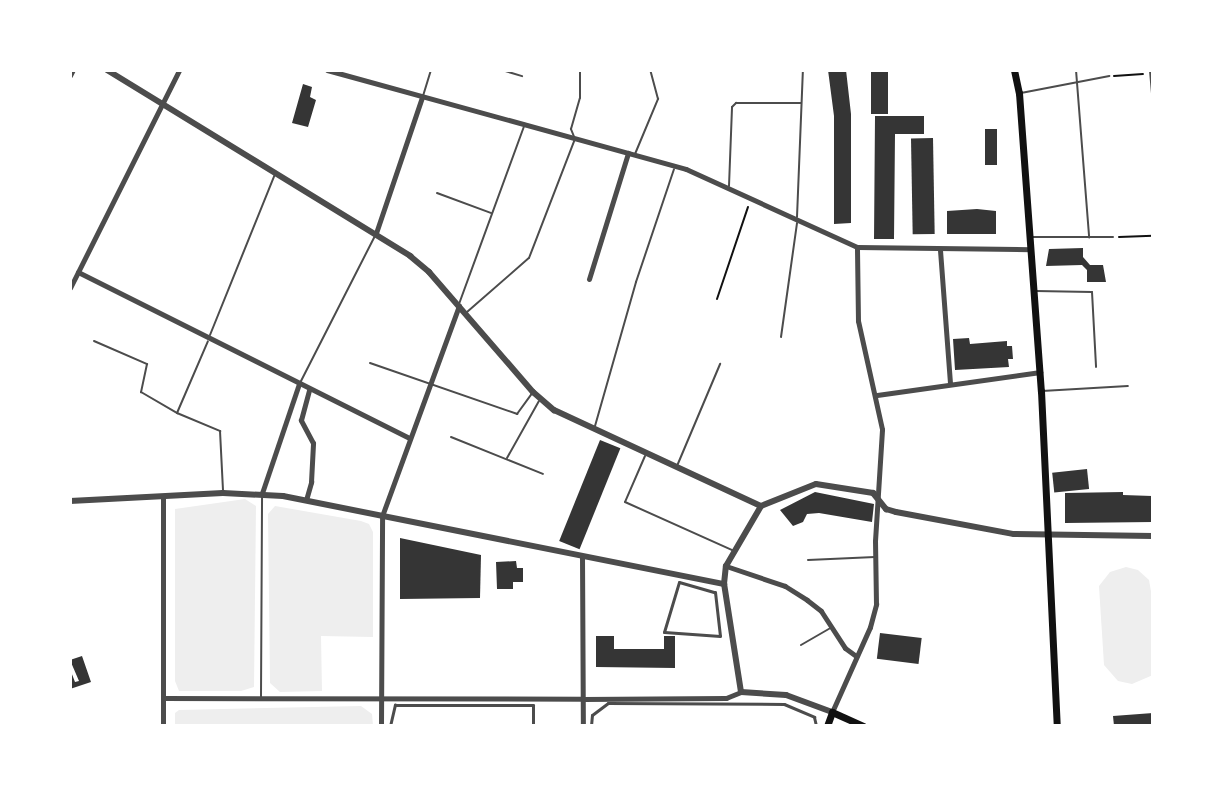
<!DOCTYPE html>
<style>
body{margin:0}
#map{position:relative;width:1223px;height:796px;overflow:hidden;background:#fff;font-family:Roboto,sans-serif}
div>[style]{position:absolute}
.green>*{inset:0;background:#eee}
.building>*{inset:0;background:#353535;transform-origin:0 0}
.path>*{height:2px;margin:-1px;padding:0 1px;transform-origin:1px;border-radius:1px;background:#111}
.service>*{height:2px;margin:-1px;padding:0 1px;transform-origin:1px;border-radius:1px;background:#4c4c4c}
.pedestrian>*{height:3px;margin:-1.5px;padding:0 1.5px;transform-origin:1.5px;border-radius:1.5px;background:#4c4c4c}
.minor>*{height:5px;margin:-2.5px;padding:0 2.5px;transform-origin:2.5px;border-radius:2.5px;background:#4c4c4c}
.tertiary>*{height:6px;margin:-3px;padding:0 3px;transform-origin:3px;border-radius:3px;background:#4c4c4c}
.secondary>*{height:7px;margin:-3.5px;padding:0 3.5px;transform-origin:3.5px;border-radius:3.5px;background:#111}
span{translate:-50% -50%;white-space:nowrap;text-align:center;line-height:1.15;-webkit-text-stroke:6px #fff;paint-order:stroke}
.frame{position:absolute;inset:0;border:72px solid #fff;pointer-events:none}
</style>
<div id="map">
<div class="green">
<div style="clip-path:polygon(245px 499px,256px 506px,254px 687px,241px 691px,179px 691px,175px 681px,175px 509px)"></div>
<div style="clip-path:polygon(275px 506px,361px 521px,369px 524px,373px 532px,373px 637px,321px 636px,322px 691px,280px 692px,270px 683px,268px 514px)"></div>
<div style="clip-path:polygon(1126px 567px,1138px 570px,1149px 580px,1153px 603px,1153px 675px,1132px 684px,1118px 681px,1104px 665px,1099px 586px,1110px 572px)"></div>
<div style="clip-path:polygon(361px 706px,372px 714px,373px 726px,175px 726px,175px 713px,179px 710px)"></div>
</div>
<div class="building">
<div style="clip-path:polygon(828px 70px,846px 70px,851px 114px,851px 223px,834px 224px,834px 116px)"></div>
<div style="left:871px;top:70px;width:17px;height:44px"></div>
<div style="clip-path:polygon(303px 84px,312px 87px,310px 97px,316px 100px,308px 127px,292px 123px)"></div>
<div style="clip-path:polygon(875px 116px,924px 116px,924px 134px,895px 134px,894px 239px,874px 239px)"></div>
<div style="left:985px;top:129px;width:12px;height:36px"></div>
<div style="left:933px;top:138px;width:96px;height:22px;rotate:89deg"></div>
<div style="clip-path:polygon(977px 209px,996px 211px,996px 234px,947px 234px,947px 211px)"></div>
<div style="clip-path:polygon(1083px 248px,1083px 257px,1090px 265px,1103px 265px,1106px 282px,1087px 282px,1087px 270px,1082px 265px,1046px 266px,1049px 249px)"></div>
<div style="clip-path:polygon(969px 338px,970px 344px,1007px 341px,1007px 346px,1012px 346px,1013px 359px,1008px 359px,1009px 367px,955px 370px,953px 339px)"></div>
<div style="left:600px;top:440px;width:22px;height:109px;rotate:22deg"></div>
<div style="left:1087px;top:469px;width:20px;height:35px;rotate:84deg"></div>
<div style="clip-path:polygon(815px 492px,874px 504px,872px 522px,819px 513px,807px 514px,803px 522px,793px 526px,780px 510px)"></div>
<div style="clip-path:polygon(1123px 492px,1123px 495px,1152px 496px,1153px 522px,1065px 523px,1065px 493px)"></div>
<div style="clip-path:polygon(400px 538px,481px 555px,480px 598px,400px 599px)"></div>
<div style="clip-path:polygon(516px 561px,517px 568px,523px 568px,523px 582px,513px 582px,513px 589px,497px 589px,496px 562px)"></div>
<div style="left:880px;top:633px;width:42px;height:26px;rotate:7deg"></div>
<div style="clip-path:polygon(596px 636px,614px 636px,614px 649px,664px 649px,664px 636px,675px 636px,675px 668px,596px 667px)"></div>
<div style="clip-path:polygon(82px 656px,91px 682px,70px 689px,70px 669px,75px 682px,79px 681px,70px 660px)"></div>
<div style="clip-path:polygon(1153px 713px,1153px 726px,1114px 726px,1113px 716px)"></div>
</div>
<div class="path">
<div style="left:1114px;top:76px;width:29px;rotate:-4deg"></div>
<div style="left:1119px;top:237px;width:34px;rotate:-2deg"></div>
<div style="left:717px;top:299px;width:97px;rotate:-71.4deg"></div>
</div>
<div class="service">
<div style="left:502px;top:70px;width:21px;rotate:17deg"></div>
<div style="left:1076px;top:70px;width:168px;rotate:85.5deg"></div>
<div style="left:1021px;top:93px;width:90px;rotate:-10.9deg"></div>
<div style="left:423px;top:96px;width:27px;rotate:-73deg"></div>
<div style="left:635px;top:154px;width:60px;rotate:-67.3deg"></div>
<div style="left:658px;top:99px;width:30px;rotate:-105deg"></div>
<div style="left:729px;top:186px;width:79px;rotate:-87.8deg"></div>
<div style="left:732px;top:107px;width:6px;rotate:-45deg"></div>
<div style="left:736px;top:103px;width:65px"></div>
<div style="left:437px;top:193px;width:58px;rotate:20.3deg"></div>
<div style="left:797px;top:217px;width:147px;rotate:-87.7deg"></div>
<div style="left:1031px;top:237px;width:82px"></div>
<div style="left:1036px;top:291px;width:56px;rotate:1deg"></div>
<div style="left:1092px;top:292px;width:75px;rotate:86.9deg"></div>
<div style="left:459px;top:304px;width:189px;rotate:-69.9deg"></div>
<div style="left:467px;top:312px;width:82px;rotate:-41.1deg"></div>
<div style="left:529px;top:258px;width:128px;rotate:-68.9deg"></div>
<div style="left:575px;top:139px;width:11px;rotate:-112deg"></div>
<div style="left:571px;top:129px;width:32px;rotate:-74deg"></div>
<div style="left:580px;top:98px;width:28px;rotate:-90deg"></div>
<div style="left:210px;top:335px;width:174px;rotate:-68deg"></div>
<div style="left:781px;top:337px;width:115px;rotate:-82deg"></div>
<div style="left:94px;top:341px;width:58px;rotate:23.5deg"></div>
<div style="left:147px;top:364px;width:29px;rotate:102deg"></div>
<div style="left:141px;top:392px;width:42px;rotate:30.3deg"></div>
<div style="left:177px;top:413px;width:47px;rotate:22.7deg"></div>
<div style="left:220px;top:431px;width:60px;rotate:87.1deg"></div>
<div style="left:370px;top:363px;width:156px;rotate:19.1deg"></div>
<div style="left:517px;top:414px;width:24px;rotate:-54deg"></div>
<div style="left:300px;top:383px;width:165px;rotate:-63deg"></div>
<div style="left:1042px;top:391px;width:86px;rotate:-3.3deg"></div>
<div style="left:177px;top:413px;width:78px;rotate:-66.7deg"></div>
<div style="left:595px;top:426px;width:150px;rotate:-74.1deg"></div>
<div style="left:636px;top:282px;width:119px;rotate:-71.4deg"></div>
<div style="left:451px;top:437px;width:99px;rotate:21.9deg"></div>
<div style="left:645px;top:456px;width:50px;rotate:113.5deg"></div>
<div style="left:625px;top:502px;width:120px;rotate:24.2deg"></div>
<div style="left:507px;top:458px;width:65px;rotate:-60.7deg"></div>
<div style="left:677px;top:466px;width:111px;rotate:-67.1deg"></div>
<div style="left:808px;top:560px;width:67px;rotate:-2.6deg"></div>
<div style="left:801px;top:645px;width:34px;rotate:-30deg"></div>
<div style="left:261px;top:697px;width:201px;rotate:-89.7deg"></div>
</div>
<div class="pedestrian">
<div style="left:679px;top:582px;width:37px;rotate:16deg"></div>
<div style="left:715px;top:592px;width:44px;rotate:83.5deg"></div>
<div style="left:720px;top:636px;width:56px;rotate:-175.9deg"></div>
<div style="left:664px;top:632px;width:52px;rotate:-73.3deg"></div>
<div style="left:390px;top:726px;width:22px;rotate:-77deg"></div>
<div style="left:395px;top:705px;width:138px"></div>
<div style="left:533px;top:705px;width:21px;rotate:90deg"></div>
<div style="left:591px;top:726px;width:11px;rotate:-85deg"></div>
<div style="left:592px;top:715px;width:20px;rotate:-37deg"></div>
<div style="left:608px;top:703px;width:176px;rotate:0.3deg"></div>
<div style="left:784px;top:704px;width:33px;rotate:23deg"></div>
<div style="left:814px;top:717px;width:9px;rotate:77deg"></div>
</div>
<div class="minor">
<div style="left:327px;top:70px;width:372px;rotate:15.4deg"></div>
<div style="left:686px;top:169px;width:188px;rotate:24.5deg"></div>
<div style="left:857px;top:247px;width:174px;rotate:0.7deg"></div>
<div style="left:1151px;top:70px;width:25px;rotate:85deg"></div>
<div style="left:376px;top:233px;width:144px;rotate:-71.3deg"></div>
<div style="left:940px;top:250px;width:133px;rotate:85.7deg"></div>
<div style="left:78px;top:272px;width:370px;rotate:26.6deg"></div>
<div style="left:589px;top:279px;width:132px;rotate:-72.8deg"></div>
<div style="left:70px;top:288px;width:244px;rotate:-63.4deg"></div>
<div style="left:877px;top:395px;width:165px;rotate:-8deg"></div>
<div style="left:262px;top:493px;width:115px;rotate:-71.3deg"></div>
<div style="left:163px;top:497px;width:229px;rotate:90deg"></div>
<div style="left:306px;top:500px;width:19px;rotate:-74deg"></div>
<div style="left:311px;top:482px;width:39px;rotate:-87deg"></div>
<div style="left:313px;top:443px;width:26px;rotate:-118deg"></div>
<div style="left:301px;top:420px;width:31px;rotate:-75deg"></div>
<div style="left:582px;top:556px;width:170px;rotate:89.7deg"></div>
<div style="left:726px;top:566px;width:62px;rotate:18.7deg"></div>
<div style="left:785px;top:586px;width:26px;rotate:32deg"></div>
<div style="left:807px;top:600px;width:18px;rotate:38deg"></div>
<div style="left:821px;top:611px;width:44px;rotate:57deg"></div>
<div style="left:845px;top:648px;width:14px;rotate:36deg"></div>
<div style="left:164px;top:698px;width:419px;rotate:0.1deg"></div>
<div style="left:583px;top:699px;width:143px;rotate:-0.4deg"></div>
<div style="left:726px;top:698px;width:16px;rotate:-22deg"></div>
<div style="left:832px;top:712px;width:93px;rotate:-65.9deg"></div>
<div style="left:870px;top:627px;width:24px;rotate:-75deg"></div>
<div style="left:876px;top:604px;width:63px;rotate:-90.9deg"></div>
<div style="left:875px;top:541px;width:112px;rotate:-86.4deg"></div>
<div style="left:882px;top:429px;width:111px;rotate:-102.5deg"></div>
<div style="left:858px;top:321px;width:74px;rotate:-90.8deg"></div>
<div style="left:381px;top:726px;width:210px;rotate:-89.7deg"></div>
<div style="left:382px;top:516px;width:224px;rotate:-69.9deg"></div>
</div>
<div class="tertiary">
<div style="left:107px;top:70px;width:356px;rotate:31.5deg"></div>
<div style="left:410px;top:256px;width:25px;rotate:40deg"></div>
<div style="left:429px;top:272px;width:159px;rotate:49.1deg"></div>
<div style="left:533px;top:392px;width:28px;rotate:41deg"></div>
<div style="left:554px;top:410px;width:228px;rotate:24.9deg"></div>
<div style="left:70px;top:76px;width:7px;rotate:-63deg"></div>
<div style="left:70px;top:501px;width:153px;rotate:-3deg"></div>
<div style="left:223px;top:493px;width:60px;rotate:2.9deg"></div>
<div style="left:283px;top:496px;width:450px;rotate:11.3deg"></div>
<div style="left:832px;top:712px;width:49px;rotate:-159.7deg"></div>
<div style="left:786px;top:695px;width:45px;rotate:-176.2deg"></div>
<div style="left:741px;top:692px;width:109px;rotate:-98.9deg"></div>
<div style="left:724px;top:584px;width:18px;rotate:-84deg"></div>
<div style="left:726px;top:566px;width:69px;rotate:-59.7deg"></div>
<div style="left:761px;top:506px;width:59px;rotate:-21.8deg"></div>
<div style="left:816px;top:484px;width:58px;rotate:9deg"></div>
<div style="left:873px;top:493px;width:21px;rotate:51deg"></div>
<div style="left:886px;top:509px;width:10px;rotate:17deg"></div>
<div style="left:896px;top:512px;width:120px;rotate:10.6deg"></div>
<div style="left:1014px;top:534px;width:139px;rotate:0.8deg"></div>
</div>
<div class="secondary">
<div style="left:1014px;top:70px;width:24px;rotate:78deg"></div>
<div style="left:1019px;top:93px;width:299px;rotate:85.8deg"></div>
<div style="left:1041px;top:391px;width:335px;rotate:87.3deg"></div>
<div style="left:827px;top:726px;width:15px;rotate:-70deg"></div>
<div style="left:832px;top:712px;width:34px;rotate:24deg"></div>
</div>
<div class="frame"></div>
</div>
